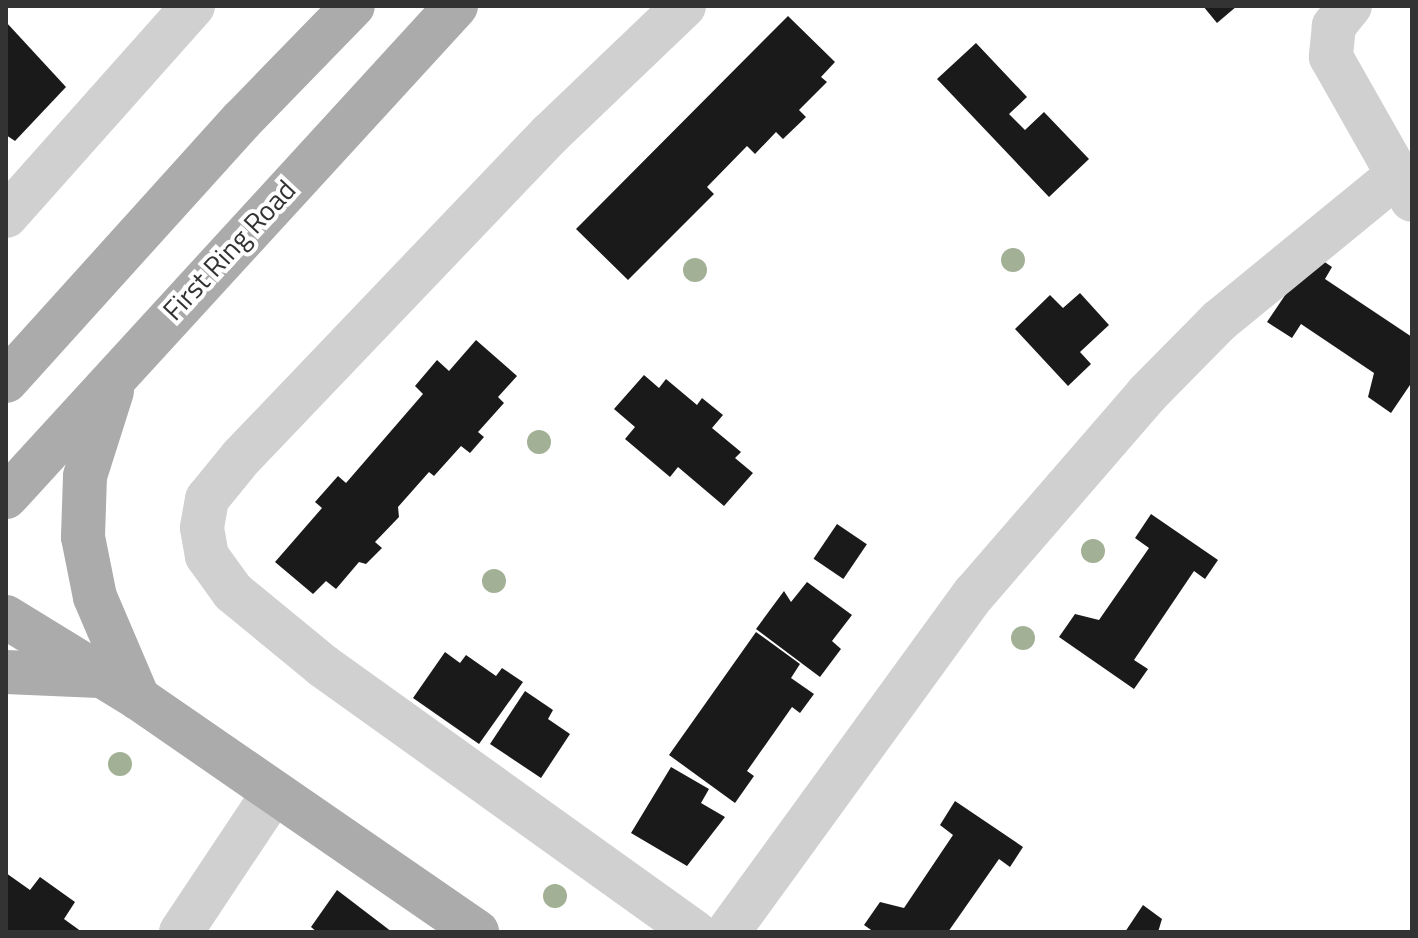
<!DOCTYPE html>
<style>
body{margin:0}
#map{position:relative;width:1418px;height:938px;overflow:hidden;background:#fff;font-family:"Titillium Web",sans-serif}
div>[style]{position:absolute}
.building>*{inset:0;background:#1a1a1a;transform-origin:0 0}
.minor>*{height:44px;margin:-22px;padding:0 22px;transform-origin:22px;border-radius:22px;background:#d0d0d0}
.major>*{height:44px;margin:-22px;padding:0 22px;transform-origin:22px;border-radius:22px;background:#ababab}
.trees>*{width:24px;height:24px;margin:-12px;border-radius:50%;background:#a2b095}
span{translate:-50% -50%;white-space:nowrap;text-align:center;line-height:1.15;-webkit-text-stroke:8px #fff;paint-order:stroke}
.street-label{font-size:28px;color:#333}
.frame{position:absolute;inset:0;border:8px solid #333;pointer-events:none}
</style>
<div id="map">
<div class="building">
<div style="clip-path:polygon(1203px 6px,1237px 6px,1217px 23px)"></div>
<div style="clip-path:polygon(788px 16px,835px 62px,821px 77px,827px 82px,799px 110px,806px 117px,783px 139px,776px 132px,755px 154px,747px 146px,707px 187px,714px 194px,628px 280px,576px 229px)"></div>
<div style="clip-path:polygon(6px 22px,66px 87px,15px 141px,6px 135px)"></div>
<div style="clip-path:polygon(976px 43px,1027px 97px,1009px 114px,1025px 130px,1044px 112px,1089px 159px,1049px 197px,937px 79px)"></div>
<div style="clip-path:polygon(1313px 254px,1332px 267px,1325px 279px,1412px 337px,1412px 382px,1391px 413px,1368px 397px,1374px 373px,1301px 324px,1292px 338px,1267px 322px)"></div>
<div style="clip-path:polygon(1080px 293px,1109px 325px,1080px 352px,1091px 364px,1068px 386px,1015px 329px,1050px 295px,1063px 308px)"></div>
<div style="clip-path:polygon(476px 340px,517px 376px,498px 397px,504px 403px,478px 432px,484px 437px,470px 453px,461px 446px,434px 476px,429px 472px,398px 507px,399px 517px,375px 542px,382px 548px,366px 564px,359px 562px,336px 589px,326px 581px,313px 594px,275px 562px,322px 508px,315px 502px,338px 476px,346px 483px,423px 394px,415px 386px,437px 360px,449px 371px)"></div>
<div style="clip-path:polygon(644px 375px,659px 388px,666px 379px,697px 405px,702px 398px,723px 415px,712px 428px,741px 452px,735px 458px,753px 473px,724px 506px,678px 467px,670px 477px,625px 439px,635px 427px,614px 409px)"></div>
<div style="clip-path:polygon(1151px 514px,1218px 560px,1205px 579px,1194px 571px,1134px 660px,1148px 669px,1134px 689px,1059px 637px,1075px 614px,1099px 620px,1149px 548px,1135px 538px)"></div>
<div style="left:837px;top:524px;width:36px;height:42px;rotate:34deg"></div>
<div style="clip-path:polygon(807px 582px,852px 615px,832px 641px,841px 649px,820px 677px,756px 629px,784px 591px,791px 602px)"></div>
<div style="clip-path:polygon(756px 632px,800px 664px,791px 678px,814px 694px,800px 713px,792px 707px,747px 771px,754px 776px,735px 803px,669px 755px)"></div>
<div style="clip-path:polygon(445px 652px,460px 663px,466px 655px,496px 676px,502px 668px,523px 682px,479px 744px,413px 698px)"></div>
<div style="clip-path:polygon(525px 691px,553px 710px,548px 719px,570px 734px,541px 778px,490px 744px)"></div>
<div style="clip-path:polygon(671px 767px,709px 789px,701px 803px,725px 817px,687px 866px,631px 833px)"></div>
<div style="clip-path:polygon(955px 801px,1023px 847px,1010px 867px,999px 859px,948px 932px,874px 932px,864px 925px,880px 902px,904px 908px,953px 835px,940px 825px)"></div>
<div style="clip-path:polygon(6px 873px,30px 890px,40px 877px,75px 902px,64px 919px,82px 932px,6px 932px)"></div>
<div style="clip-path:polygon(337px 890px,375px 919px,392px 932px,317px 932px,311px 927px)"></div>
<div style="clip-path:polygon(1143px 905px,1162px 919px,1158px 932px,1125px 932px)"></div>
</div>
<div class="minor">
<div style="left:684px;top:6px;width:185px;rotate:136.3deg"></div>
<div style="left:550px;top:134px;width:446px;rotate:133.7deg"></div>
<div style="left:242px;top:456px;width:55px;rotate:129.1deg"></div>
<div style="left:207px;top:499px;width:29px;rotate:100deg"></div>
<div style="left:202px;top:528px;width:28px;rotate:80deg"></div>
<div style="left:207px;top:556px;width:44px;rotate:54.2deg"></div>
<div style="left:233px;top:592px;width:117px;rotate:39.4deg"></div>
<div style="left:323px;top:666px;width:457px;rotate:35.6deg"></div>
<div style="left:1350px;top:6px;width:26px;rotate:129deg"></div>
<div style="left:1334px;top:26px;width:31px;rotate:96deg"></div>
<div style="left:1331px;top:57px;width:164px;rotate:60.5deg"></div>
<div style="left:6px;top:216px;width:281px;rotate:-48.3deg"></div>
<div style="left:181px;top:932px;width:168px;rotate:-56.4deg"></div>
<div style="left:728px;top:932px;width:418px;rotate:-54deg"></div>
<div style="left:974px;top:594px;width:264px;rotate:-49.1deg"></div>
<div style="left:1147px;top:394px;width:103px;rotate:-45.4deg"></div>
<div style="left:1219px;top:321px;width:227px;rotate:-39.3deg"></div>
<div style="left:1395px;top:177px;width:17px;rotate:-13deg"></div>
</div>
<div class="major">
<div style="left:6px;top:381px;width:352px;rotate:-47.9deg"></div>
<div style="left:242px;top:120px;width:159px;rotate:-45.8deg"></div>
<div style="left:112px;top:391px;width:89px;rotate:107.6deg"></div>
<div style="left:85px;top:476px;width:61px;rotate:91.9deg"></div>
<div style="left:83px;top:537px;width:61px;rotate:78.7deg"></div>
<div style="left:95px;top:597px;width:110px;rotate:66.9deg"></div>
<div style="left:6px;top:497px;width:666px;rotate:-47.49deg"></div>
<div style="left:6px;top:617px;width:155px;rotate:31.5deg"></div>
<div style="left:138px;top:698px;width:412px;rotate:34.6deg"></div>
<div style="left:6px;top:672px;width:93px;rotate:2.5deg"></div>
</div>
<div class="trees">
<div style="left:1013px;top:260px"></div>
<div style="left:695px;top:270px"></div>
<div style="left:539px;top:442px"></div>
<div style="left:1093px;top:551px"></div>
<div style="left:494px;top:581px"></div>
<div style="left:1023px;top:638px"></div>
<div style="left:120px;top:764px"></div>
<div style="left:555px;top:896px"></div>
</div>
<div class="street-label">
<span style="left:229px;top:250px;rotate:-47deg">First Ring Road</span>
</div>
<div class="frame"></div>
</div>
